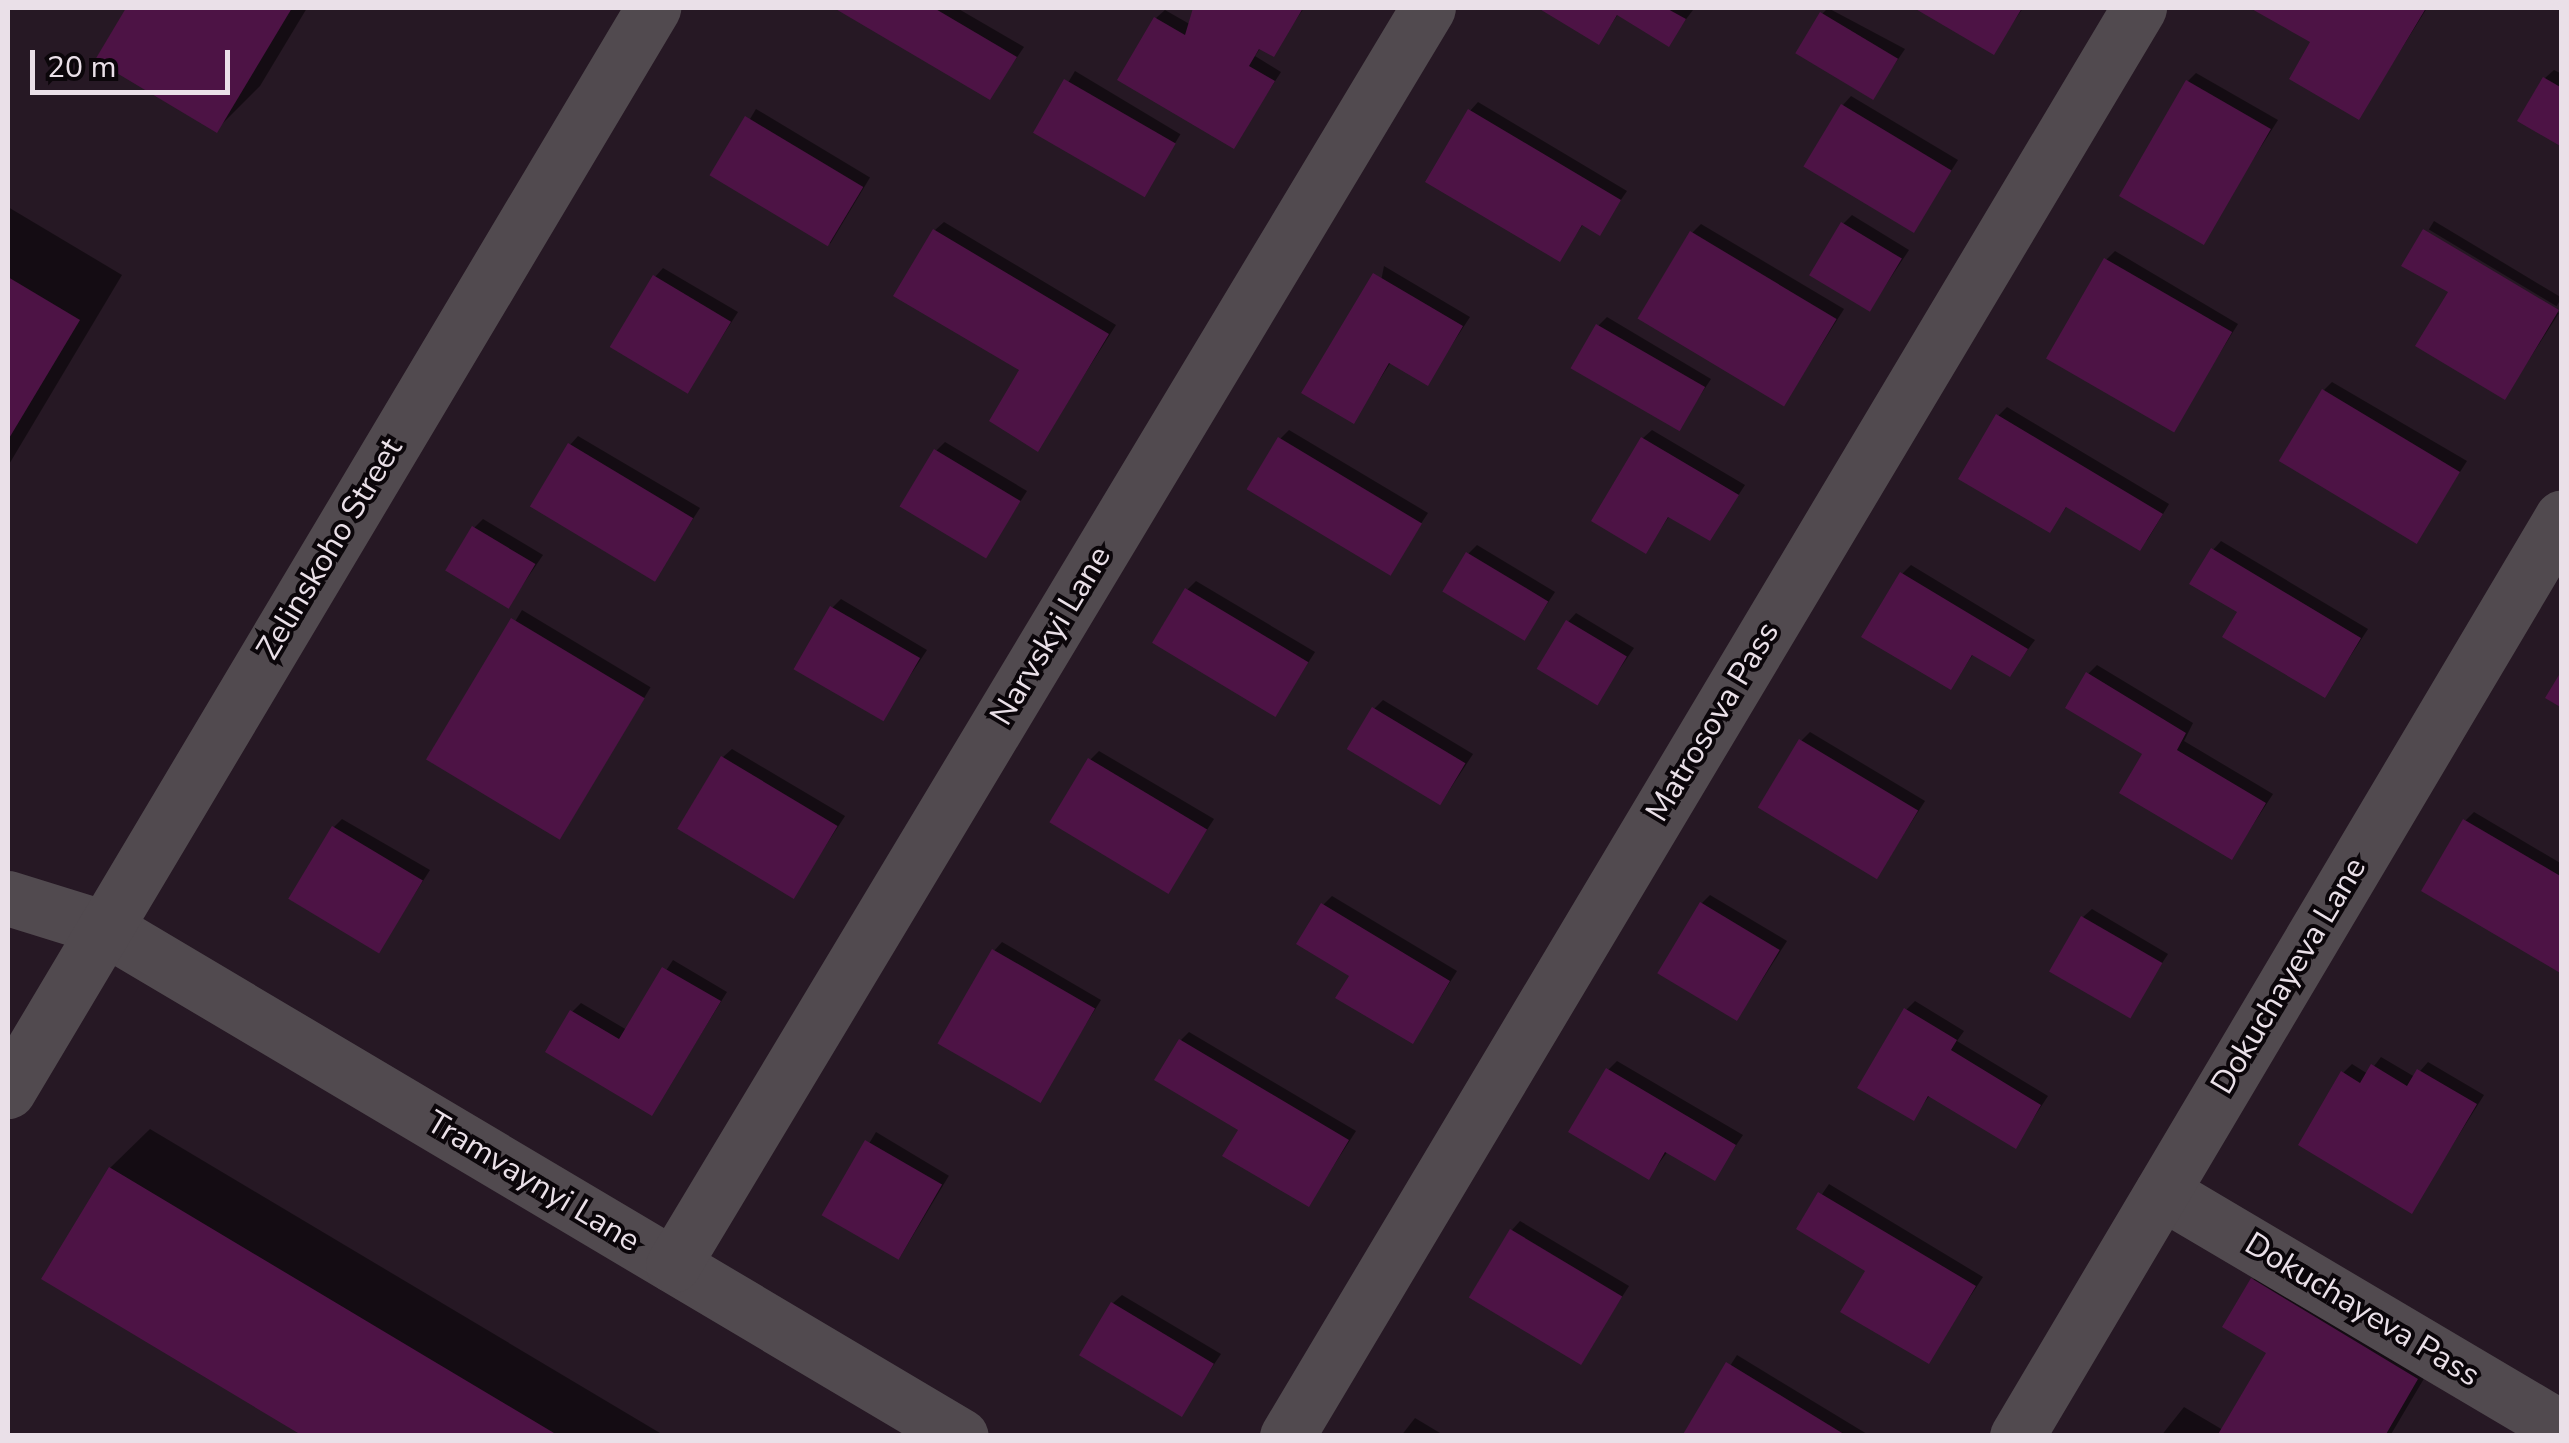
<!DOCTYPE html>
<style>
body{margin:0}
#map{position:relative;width:2569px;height:1443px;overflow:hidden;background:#261824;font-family:"Nunito Sans",sans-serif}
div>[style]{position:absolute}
.shadow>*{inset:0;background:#0007;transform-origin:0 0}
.building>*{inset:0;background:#4d1345;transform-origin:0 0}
.minor>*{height:55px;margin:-27.5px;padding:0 27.5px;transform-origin:27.5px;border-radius:27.5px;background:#514a4f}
.tertiary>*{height:55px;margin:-27.5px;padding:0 27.5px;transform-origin:27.5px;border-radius:27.5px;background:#514a4f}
span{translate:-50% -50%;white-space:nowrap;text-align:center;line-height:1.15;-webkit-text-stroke:8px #0b060a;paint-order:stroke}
.street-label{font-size:32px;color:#eae0e8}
.frame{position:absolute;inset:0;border:10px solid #eae0e8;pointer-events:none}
.scale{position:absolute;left:30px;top:50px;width:200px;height:45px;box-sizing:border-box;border:5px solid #eae0e8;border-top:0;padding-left:12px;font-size:30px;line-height:35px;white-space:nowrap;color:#eae0e8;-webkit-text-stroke:8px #0b060a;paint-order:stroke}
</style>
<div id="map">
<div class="shadow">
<div style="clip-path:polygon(129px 8px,307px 8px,260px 86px,216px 130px,98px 59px)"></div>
<div style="clip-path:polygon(838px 8px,957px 8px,1024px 47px,990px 97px)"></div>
<div style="clip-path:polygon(1198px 8px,1304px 8px,1273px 53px,1261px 47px,1255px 56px,1281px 72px,1233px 146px,1156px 18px,1165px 10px,1193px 26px)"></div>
<div style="clip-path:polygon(1542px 8px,1689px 8px,1693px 10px,1668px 43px,1619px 13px,1599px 42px)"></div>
<div style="clip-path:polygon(1828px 8px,1905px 49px,1873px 96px,1822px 14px)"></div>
<div style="clip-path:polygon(1919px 8px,2023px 8px,1993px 52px)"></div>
<div style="clip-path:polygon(2255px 8px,2427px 8px,2359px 117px,2313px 42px)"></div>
<div style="clip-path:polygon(2554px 70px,2562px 74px,2562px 144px,2545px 78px)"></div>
<div style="left:1075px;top:71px;width:123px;height:72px;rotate:31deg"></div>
<div style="clip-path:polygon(2196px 73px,2278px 120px,2200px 243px,2188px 81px)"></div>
<div style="clip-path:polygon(1851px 96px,1958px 160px,1914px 229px,1843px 105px)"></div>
<div style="clip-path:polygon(1478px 102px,1627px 191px,1599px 232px,1584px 223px,1559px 259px,1470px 111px)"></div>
<div style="left:756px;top:109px;width:133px;height:77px;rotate:31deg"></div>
<div style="clip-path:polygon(8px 207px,122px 275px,8px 466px)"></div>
<div style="clip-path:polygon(1852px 215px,1909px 250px,1870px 309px,1843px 224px)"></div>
<div style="left:2434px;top:221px;width:149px;height:10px;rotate:31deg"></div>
<div style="clip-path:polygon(944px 222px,1116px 325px,1038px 448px,1022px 369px,935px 230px)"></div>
<div style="clip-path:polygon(1701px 224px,1844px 309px,1784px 404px,1692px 233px)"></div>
<div style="clip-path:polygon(2424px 232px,2559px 313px,2505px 397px,2451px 292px)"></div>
<div style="clip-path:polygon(2115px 251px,2238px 324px,2172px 430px,2106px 260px)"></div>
<div style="clip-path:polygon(1384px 266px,1470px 317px,1427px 383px,1391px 362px,1353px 421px)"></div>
<div style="clip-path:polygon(663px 268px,738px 312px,687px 391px,655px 277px)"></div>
<div style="clip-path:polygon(1607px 317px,1711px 379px,1678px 429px,1598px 326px)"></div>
<div style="clip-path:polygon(2332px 382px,2467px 461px,2417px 539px,2324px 390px)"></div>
<div style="clip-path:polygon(2007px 407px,2169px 504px,2148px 539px,2140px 548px,2068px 505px,2050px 530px,1998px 416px)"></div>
<div style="clip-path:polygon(1289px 430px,1428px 513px,1389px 572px,1280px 439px)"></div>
<div style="clip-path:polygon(1652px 430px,1745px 485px,1710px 538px,1670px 515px,1646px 551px,1643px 438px)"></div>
<div style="clip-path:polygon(578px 436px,700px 508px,655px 578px,570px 445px)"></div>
<div style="clip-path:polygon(945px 442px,1027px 491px,986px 555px,936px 451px)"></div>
<div style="clip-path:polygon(483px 519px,543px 555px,509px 605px,474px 528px)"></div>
<div style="clip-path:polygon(2221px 541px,2368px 629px,2325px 695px,2240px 611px,2213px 550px)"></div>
<div style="clip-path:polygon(1477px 545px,1555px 592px,1524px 639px,1468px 554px)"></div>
<div style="clip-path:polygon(1911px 565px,2035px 640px,2010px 674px,1974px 653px,1951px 687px,1902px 574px)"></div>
<div style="clip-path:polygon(1196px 581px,1315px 652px,1276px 713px,1187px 590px)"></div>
<div style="clip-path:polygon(841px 599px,927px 650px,882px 718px,832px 608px)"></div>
<div style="left:522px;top:610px;width:150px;height:175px;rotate:31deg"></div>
<div style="clip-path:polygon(1576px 613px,1634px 648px,1597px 702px,1568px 622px)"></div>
<div style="clip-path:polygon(2097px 665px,2193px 723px,2184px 741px,2273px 794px,2232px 857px,2088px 674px)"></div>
<div style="clip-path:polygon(1383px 700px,1473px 754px,1441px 803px,1374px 709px)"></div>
<div style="clip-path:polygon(1810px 732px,1925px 801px,1877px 876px,1801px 741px)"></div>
<div style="clip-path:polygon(732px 749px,845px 816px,793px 896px,723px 757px)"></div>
<div style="clip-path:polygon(1099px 751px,1214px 819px,1168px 890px,1090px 760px)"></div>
<div style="clip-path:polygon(2474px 812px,2562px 864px,2562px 971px,2465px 821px)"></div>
<div style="clip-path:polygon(342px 819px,430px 870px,379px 950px,334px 827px)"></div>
<div style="clip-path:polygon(1710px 895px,1787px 941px,1737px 1019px,1702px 903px)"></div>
<div style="clip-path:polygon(1332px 896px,1457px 971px,1413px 1041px,1352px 975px,1323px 905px)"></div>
<div style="clip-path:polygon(2092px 909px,2168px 954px,2128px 1015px,2083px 917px)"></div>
<div style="clip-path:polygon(1002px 942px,1101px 1000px,1038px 1101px,994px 951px)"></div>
<div style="clip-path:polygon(673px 960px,727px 992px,652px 1113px,572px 1012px,581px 1003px,627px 1030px)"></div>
<div style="clip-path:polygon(1915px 1001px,1964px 1031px,1957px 1041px,2048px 1096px,2015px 1146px,1930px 1095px,1913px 1118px,1906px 1010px)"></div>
<div style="clip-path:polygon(1189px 1032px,1356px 1131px,1309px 1204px,1181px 1040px)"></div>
<div style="clip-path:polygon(2381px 1057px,2415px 1077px,2428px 1062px,2484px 1095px,2411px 1211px,2343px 1073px,2352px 1064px,2368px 1074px)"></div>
<div style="clip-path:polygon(1617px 1061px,1743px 1135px,1714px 1178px,1668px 1151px,1649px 1177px,1608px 1070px)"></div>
<div style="clip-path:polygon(150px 1129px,665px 1436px,308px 1436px,110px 1168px)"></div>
<div style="left:876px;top:1132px;width:85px;height:97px;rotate:31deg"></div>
<div style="clip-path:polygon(1829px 1184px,1983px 1277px,1928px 1361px,1868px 1270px,1799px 1228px)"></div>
<div style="clip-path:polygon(1520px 1221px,1629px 1286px,1581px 1361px,1512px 1230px)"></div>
<div style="clip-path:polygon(2271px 1262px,2435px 1360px,2390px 1436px,2161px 1436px,2184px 1407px,2223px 1430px,2270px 1352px,2253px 1280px)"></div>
<div style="clip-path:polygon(1122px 1295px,1221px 1354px,1181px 1413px,1113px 1303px)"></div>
<div style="clip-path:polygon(1737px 1355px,1867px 1434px,1866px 1436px,1685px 1436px)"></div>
<div style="clip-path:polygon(1415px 1418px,1445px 1436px,1401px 1436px)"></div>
</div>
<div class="building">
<div style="clip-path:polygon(126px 8px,292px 8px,217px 133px,95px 60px)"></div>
<div style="clip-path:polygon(834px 8px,934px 8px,1017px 57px,990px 100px)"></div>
<div style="clip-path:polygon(1193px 8px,1303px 8px,1274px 57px,1259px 49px,1249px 66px,1275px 81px,1234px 149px,1117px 80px,1154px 17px,1185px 35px)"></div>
<div style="clip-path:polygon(1538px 8px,1666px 8px,1686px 19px,1669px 47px,1617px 15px,1599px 45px)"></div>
<div style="clip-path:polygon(1914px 8px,2022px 8px,1994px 55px)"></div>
<div style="clip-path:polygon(2250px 8px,2426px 8px,2359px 120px,2289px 79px,2310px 42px)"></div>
<div style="left:1820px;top:12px;width:91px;height:48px;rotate:31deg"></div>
<div style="clip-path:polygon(2543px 77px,2562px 88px,2562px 147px,2517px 121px)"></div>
<div style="left:1064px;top:79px;width:129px;height:62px;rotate:30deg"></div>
<div style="left:2186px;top:80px;width:98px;height:134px;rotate:30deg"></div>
<div style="left:1841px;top:104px;width:129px;height:73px;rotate:31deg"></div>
<div style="clip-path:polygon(1468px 109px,1621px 200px,1600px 236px,1582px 225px,1560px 262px,1425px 182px)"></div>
<div style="left:745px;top:116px;width:138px;height:69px;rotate:31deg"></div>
<div style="left:1841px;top:222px;width:71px;height:62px;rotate:31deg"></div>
<div style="clip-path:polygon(933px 229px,1109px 334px,1038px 452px,989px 421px,1019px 370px,893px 296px)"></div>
<div style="clip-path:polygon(2423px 229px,2559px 310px,2505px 400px,2415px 346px,2448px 292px,2401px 266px)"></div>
<div style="left:1690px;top:231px;width:171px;height:102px;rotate:31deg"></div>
<div style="left:2104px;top:258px;width:148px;height:116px;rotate:30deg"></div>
<div style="clip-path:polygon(1373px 273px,1463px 326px,1428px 386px,1389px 363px,1354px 424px,1301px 393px)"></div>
<div style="left:653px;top:275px;width:91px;height:84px;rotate:31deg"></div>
<div style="clip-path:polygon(8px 277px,80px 320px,8px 440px)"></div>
<div style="left:1596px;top:324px;width:126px;height:51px;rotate:30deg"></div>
<div style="left:2322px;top:389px;width:161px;height:84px;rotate:31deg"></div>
<div style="clip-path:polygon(1996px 414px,2163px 514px,2140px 551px,2066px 507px,2050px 533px,1958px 479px)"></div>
<div style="left:1278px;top:437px;width:168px;height:61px;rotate:31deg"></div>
<div style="clip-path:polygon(1641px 437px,1739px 495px,1710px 541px,1668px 517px,1646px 554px,1591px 521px)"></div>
<div style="left:568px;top:443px;width:146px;height:74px;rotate:31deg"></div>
<div style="left:934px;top:449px;width:101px;height:67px;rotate:31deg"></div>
<div style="left:472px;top:526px;width:74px;height:52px;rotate:31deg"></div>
<div style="clip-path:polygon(2211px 548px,2361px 638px,2325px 698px,2222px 637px,2237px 612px,2189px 584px)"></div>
<div style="left:1466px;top:552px;width:96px;height:46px;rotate:31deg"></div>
<div style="clip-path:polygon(1900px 572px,2028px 649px,2010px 677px,1972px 655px,1951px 690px,1861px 637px)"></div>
<div style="left:1185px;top:588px;width:144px;height:64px;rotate:31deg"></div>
<div style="left:830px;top:606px;width:104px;height:73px;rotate:30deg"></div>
<div style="left:511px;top:618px;width:156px;height:165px;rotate:31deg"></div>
<div style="left:1566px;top:620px;width:71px;height:57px;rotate:31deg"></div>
<div style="clip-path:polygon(2562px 670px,2562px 708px,2545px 698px)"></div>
<div style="clip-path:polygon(2086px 672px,2186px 733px,2177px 750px,2266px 803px,2232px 860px,2119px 793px,2142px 754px,2065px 708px)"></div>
<div style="left:1372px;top:707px;width:109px;height:49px;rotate:31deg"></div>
<div style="left:1799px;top:739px;width:139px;height:80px;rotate:31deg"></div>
<div style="left:721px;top:756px;width:136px;height:85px;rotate:31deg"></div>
<div style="left:1088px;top:758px;width:139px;height:75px;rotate:31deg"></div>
<div style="clip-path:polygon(2463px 819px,2562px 877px,2562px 974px,2421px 891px)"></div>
<div style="left:332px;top:826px;width:106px;height:85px;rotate:31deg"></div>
<div style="left:1700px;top:902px;width:93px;height:83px;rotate:31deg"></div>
<div style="clip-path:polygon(1321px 903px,1450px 981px,1413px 1044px,1335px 998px,1349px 976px,1296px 944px)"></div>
<div style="left:2081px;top:916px;width:94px;height:64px;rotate:30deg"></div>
<div style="left:992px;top:949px;width:119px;height:109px;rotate:30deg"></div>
<div style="clip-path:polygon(662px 967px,721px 1001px,652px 1116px,545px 1052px,570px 1010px,619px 1039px)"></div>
<div style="clip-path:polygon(1904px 1008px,1957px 1040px,1951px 1050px,2041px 1105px,2016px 1149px,1928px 1096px,1914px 1121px,1857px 1088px)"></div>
<div style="clip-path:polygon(1179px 1039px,1349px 1140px,1309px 1207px,1222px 1156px,1238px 1130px,1154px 1080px)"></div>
<div style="clip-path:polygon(2371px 1064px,2407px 1086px,2417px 1069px,2477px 1104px,2412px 1214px,2298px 1145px,2341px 1071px,2360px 1083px)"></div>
<div style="clip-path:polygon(1606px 1068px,1736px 1145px,1715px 1181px,1665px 1152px,1649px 1180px,1568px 1132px)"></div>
<div style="left:865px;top:1140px;width:89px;height:87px;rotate:30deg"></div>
<div style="clip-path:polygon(109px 1167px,435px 1362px,559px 1436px,303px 1436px,41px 1279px)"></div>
<div style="clip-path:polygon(1818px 1192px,1976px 1286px,1929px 1364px,1840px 1312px,1865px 1271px,1796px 1229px)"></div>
<div style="left:1510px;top:1229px;width:131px;height:80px;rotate:31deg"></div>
<div style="clip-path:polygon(2251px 1278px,2418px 1379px,2385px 1436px,2217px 1436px,2266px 1353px,2222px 1327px)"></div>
<div style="left:1111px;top:1302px;width:120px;height:62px;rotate:31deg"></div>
<div style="clip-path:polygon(1726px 1362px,1847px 1436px,1682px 1436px)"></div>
</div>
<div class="minor">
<div style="left:8px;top:898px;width:102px;rotate:17.2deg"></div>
<div style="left:105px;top:928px;width:995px;rotate:30.69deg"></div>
<div style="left:2162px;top:1192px;width:465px;rotate:30.6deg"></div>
<div style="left:673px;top:1265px;width:1466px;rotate:-59.01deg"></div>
<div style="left:1287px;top:1436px;width:1663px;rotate:-59.18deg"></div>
<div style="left:2017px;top:1436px;width:1068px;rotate:-59.33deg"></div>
</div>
<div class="tertiary">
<div style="left:8px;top:1091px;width:1261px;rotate:-59.22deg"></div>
</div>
<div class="street-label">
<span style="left:330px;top:549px;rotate:-59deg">Zelinskoho Street</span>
<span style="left:1051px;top:636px;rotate:-59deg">Narvskyi Lane</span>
<span style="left:1713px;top:722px;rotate:-59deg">Matrosova Pass</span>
<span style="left:2289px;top:976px;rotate:-59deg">Dokuchayeva Lane</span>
<span style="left:533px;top:1182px;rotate:31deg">Tramvaynyi Lane</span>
<span style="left:2362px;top:1310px;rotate:31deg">Dokuchayeva Pass</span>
</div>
<div class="frame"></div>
<div class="scale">20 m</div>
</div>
